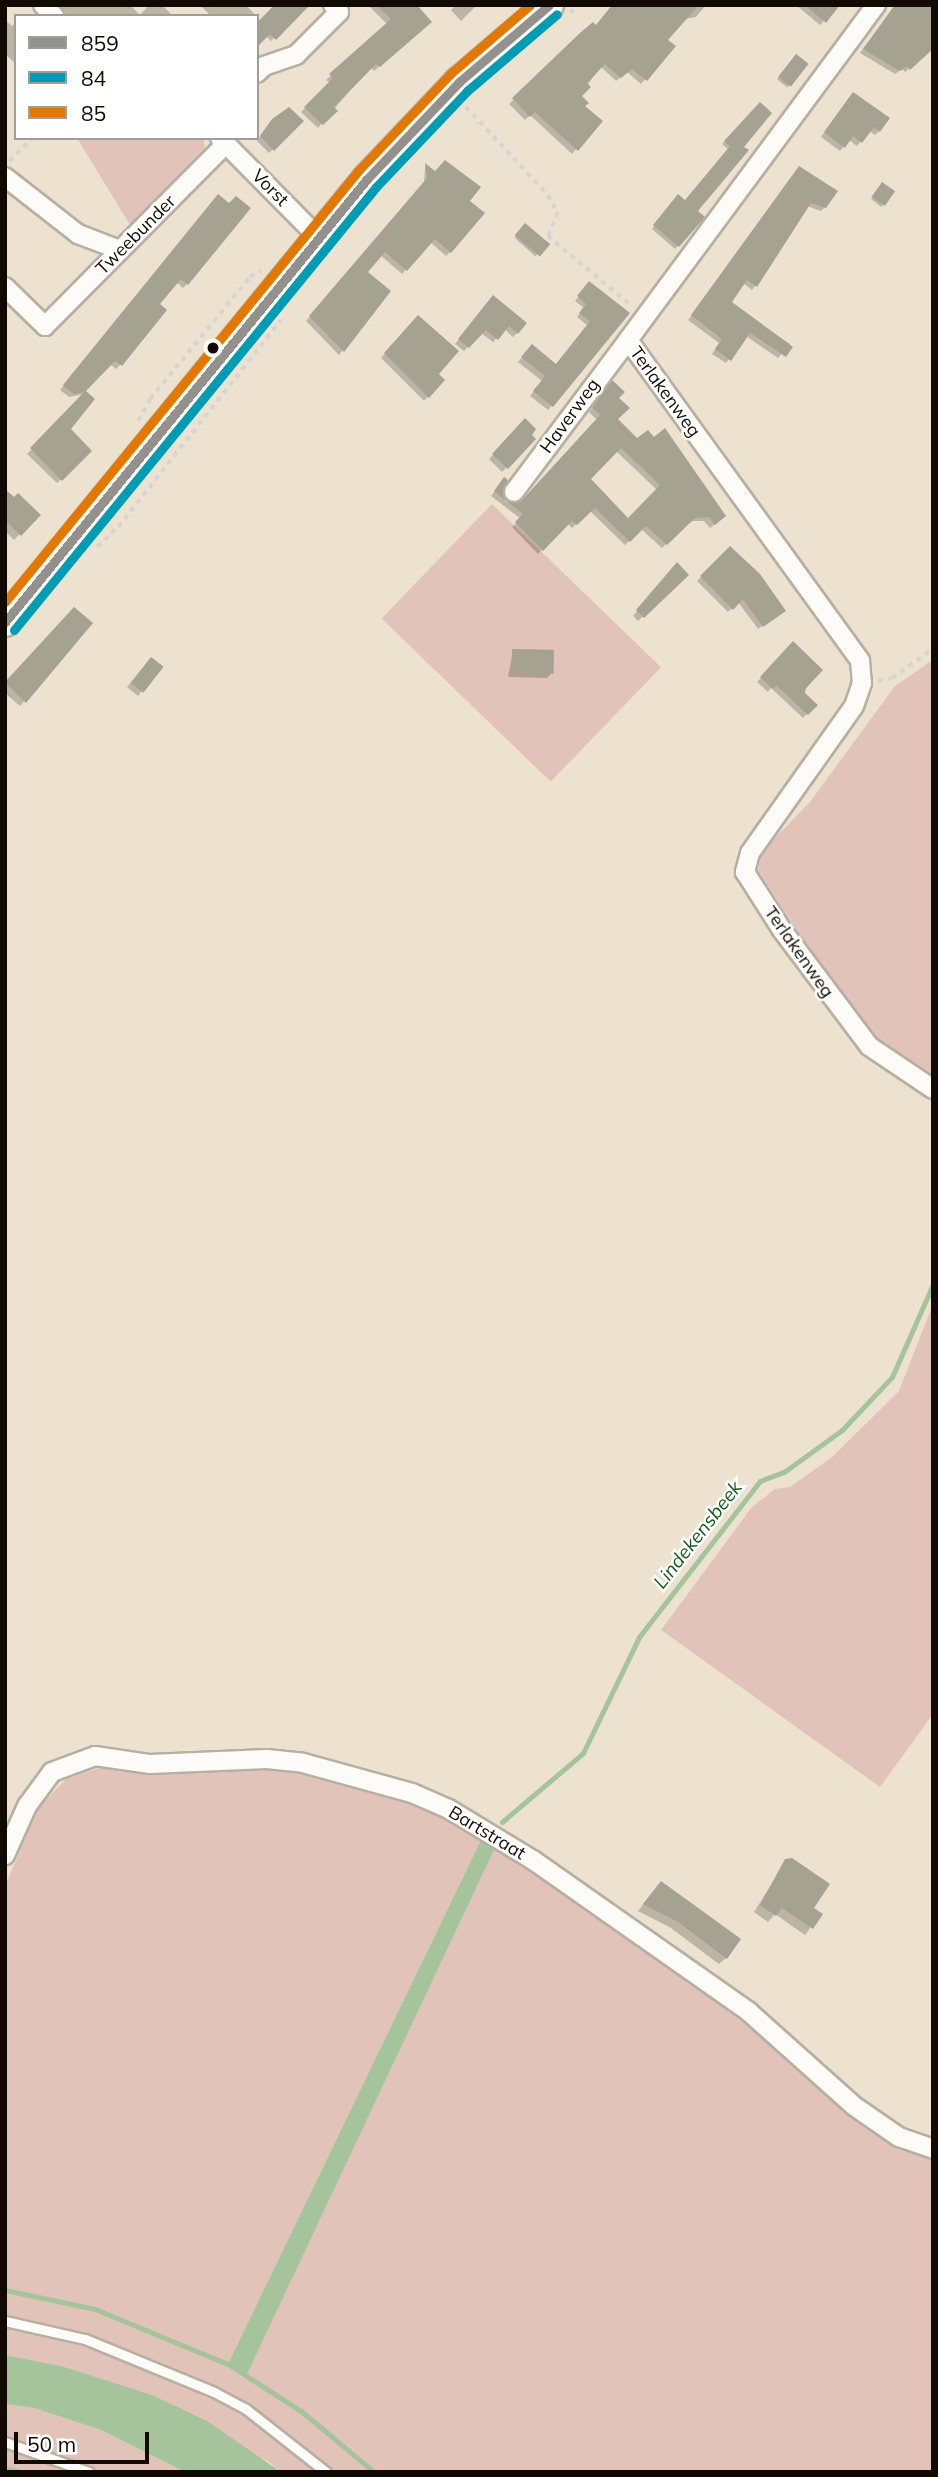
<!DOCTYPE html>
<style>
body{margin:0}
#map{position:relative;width:938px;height:2477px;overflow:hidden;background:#ece2cf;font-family:Mulish,sans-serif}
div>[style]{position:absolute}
.green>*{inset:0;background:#e2c3b9;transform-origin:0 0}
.water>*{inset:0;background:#a5c49b}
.shadow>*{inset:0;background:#0003;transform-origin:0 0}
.stream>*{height:5px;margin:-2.5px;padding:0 2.5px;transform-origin:2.5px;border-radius:2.5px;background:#a5c49b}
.building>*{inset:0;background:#a5a292;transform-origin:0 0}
.path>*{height:3.5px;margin-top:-1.75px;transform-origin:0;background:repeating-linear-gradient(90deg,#d8d4cf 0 5px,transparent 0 10px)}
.roads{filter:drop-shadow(2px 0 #b7afa0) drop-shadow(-2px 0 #b7afa0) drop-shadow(0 2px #b7afa0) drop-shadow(0 -2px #b7afa0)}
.service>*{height:9px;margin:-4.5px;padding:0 4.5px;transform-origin:4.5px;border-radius:4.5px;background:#fcfbf8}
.minor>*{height:18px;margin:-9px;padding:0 9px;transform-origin:9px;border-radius:9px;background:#fcfbf8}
.primary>*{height:28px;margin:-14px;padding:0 14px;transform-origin:14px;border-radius:14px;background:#fcfbf8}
.bus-1>*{height:9px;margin:-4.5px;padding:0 4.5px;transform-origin:4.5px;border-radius:4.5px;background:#93918d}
.bus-2>*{height:9px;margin:-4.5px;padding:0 4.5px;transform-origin:4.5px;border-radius:4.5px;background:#009cb4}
.bus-3>*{height:9px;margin:-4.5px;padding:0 4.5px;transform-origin:4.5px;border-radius:4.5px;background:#e47700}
.dots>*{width:19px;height:19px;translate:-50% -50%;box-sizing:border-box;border:4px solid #fff;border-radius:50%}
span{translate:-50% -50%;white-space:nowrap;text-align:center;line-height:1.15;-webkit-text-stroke:5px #fff;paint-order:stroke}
.street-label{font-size:18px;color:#100a02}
.water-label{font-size:19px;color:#125919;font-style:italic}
.frame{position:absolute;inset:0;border:7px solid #100a02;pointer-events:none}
.legend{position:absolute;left:14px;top:14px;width:245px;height:126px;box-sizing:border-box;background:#fff;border:2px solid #9f9d9a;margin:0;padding:9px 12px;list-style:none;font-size:21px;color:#100a02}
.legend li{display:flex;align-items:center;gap:14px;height:35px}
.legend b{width:35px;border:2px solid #9f9d9a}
.scale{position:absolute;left:14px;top:2432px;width:135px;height:32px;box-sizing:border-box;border:4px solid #100a02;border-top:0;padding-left:9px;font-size:21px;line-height:24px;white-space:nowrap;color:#100a02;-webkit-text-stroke:5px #fff;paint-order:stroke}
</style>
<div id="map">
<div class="green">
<div style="clip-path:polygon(77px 138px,203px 138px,205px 148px,130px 225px)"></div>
<div style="left:492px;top:504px;width:235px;height:159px;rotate:44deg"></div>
<div style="clip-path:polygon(933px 660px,933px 1075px,873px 1039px,846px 1007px,758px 870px,761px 852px,810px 802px,895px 686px)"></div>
<div style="clip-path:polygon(933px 1304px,933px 1714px,880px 1787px,661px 1630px,752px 1507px,775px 1489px,790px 1487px,832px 1457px,899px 1391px)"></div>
<div style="clip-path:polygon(230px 1766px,280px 1769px,376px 1791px,432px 1811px,481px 1840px,228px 2364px,247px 2373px,495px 1848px,614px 1924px,741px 2016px,848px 2113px,897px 2145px,933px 2158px,933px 2472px,281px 2472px,269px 2462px,61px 2366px,5px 2355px,5px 1886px,38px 1808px,66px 1779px,102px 1767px,172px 1772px)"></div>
<div style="clip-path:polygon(5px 2404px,34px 2408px,101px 2430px,185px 2472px,5px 2472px)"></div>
</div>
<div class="water">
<div style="clip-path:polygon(481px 1840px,495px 1848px,247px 2374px,228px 2364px)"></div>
<div style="clip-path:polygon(5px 2355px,61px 2366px,152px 2395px,207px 2421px,281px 2472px,185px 2472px,101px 2430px,34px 2408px,5px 2404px)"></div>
</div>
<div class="shadow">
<div style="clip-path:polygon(54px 5px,130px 5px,140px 15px,149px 5px,162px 5px,173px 16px,65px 16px)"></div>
<div style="clip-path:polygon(200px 5px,246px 5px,256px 16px,211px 16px)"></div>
<div style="clip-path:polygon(368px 5px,415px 5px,425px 26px,374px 71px,370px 67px,318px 128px,301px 112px,330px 83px,326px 80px,387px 24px)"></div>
<div style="clip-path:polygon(477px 5px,461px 21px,451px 10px,456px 5px)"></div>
<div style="clip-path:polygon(623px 5px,706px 5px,696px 17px,685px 19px,666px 40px,673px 46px,641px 84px,627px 72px,616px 81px,601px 67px,579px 96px,582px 107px,600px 121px,572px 154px,530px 115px,525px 120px,509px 104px,593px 24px,596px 27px)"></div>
<div style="clip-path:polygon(796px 5px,838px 5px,820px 25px)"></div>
<div style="clip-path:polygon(895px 5px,933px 46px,905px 72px,902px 69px,895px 74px,860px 53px)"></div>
<div style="clip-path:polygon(304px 8px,271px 41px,266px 36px,257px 45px,257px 17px,261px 21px)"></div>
<div style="clip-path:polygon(5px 20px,12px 26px,16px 22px,16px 64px,5px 54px)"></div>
<div style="left:796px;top:56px;width:13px;height:30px;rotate:39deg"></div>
<div style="clip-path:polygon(849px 98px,879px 131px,875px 135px,869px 131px,857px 146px,849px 140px,840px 151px,821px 137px)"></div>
<div style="clip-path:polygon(760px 105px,742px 147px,696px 211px,703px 217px,675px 249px,652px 229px,675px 199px,685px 202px,729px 150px,722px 144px)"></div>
<div style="clip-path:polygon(301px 121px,269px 153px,257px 141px,268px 125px)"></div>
<div style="clip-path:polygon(425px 166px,468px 201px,450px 252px,446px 256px,430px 242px,402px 274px,380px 255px,366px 272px,388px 291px,339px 355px,306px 321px,424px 184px)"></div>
<div style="clip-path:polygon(796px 172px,825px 207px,821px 211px,807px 206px,755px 286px,752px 290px,743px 283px,729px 302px,790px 344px,778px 358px,746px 336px,726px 363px,712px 354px,719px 343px,688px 320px)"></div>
<div style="left:883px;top:184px;width:13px;height:19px;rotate:39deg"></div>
<div style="clip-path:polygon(214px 201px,187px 284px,183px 288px,176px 282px,158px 305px,165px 310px,120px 365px,116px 369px,110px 364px,83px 391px,93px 399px,68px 429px,90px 451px,57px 483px,27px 454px,84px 394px,69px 397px,60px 390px)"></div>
<div style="left:526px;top:225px;width:28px;height:17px;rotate:42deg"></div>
<div style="clip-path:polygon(585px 288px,627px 314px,548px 410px,530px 396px,542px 381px,518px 362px,532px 346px,555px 366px,588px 326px,577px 317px,584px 308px,575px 301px)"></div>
<div style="clip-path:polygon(490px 302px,517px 333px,513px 337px,504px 329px,493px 342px,481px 333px,464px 351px,455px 344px)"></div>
<div style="clip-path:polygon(418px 317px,436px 374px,443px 380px,424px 401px,381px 358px)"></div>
<div style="clip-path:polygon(evenodd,609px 386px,617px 398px,616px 419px,720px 520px,710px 528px,704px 521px,689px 521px,662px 548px,641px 529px,625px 545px,590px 511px,572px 528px,567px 523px,538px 554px,512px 527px,521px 519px,491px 496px,500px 484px,506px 502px,523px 501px,598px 421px,589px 412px,609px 386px,616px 451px,657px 490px,628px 520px,589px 479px,616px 451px)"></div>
<div style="clip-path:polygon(525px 421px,534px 439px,502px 472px,489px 459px)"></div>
<div style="clip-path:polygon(5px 491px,38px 515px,14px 540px,5px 531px)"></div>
<div style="clip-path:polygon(730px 549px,779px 614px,758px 629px,738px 602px,728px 612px,697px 581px)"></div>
<div style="clip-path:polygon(673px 569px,687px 575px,638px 621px,633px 616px)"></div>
<div style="clip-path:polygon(74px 609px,91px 623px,20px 706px,5px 693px,5px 684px)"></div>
<div style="clip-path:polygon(793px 644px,821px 671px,802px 693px,815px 705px,803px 718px,771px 688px,768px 692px,757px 682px)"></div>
<div style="clip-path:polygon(513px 651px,551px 674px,547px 678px,508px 677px)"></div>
<div style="clip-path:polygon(147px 663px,142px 691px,138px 696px,127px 687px)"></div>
<div style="clip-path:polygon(786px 1861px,812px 1909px,820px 1915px,805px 1935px,775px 1914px,768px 1922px,754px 1912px)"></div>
<div style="clip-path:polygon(654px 1890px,726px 1958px,719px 1964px,671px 1928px,638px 1911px)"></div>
</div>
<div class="stream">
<div style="left:502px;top:1822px;width:106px;rotate:-40.4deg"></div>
<div style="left:583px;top:1753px;width:129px;rotate:-64.2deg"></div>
<div style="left:639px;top:1637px;width:197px;rotate:-52.2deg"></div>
<div style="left:760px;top:1481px;width:26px;rotate:-21deg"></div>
<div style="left:784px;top:1472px;width:72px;rotate:-35.9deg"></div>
<div style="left:842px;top:1430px;width:73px;rotate:-46.7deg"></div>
<div style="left:892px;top:1377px;width:102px;rotate:-66.2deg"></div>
<div style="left:5px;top:2290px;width:92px;rotate:11.9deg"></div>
<div style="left:95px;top:2309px;width:144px;rotate:22.5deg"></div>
<div style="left:228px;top:2364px;width:87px;rotate:32.8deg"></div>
<div style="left:301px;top:2411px;width:95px;rotate:39.9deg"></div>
<div style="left:5px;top:2468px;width:16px;rotate:15deg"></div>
</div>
<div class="building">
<div style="clip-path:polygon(274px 5px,310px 5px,276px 40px,270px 34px,257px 47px,257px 23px)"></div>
<div style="clip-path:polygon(376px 5px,417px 5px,432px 22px,380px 67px,376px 64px,334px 107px,338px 111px,323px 125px,304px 107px,333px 78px,329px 74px,391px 19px)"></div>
<div style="clip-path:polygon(612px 5px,699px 5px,668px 40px,676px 46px,647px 81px,632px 69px,621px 78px,605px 64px,587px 83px,591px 87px,582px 96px,589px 103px,585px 106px,603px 121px,578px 151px,535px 112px,530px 117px,512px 98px,581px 32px,593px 22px,596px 25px)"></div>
<div style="clip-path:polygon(805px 5px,840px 5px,826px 23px)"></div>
<div style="clip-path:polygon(895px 5px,933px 5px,933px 49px,910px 70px,907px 66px,900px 71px,863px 49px)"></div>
<div style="left:796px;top:54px;width:16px;height:29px;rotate:38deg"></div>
<div style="clip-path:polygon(853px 92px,890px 118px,880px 132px,874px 127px,862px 143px,853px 136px,845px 148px,824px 132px)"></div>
<div style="clip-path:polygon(760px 102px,772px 113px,744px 147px,749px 150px,698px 211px,705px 217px,679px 247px,653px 225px,678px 194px,685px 200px,730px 146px,724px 141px)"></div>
<div style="clip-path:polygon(289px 107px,304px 121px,274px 151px,260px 136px,272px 119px)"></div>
<div style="clip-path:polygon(445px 160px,481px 187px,470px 201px,485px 213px,451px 253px,435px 239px,407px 271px,385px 252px,368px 272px,391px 291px,344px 352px,309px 316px,427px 178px,425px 163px,435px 171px)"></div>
<div style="clip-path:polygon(799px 166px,838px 191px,826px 208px,811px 203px,757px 287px,747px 280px,732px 302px,793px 347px,786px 357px,750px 333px,731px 361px,715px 349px,722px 339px,691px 315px)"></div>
<div style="left:882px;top:182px;width:16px;height:18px;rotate:35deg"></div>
<div style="clip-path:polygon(218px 194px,229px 203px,236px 196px,251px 208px,188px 285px,181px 279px,160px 304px,167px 310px,122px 366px,115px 361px,86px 391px,95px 399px,71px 429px,92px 451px,62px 481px,30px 448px,84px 392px,74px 394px,63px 385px)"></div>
<div style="left:525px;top:223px;width:33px;height:16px;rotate:40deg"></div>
<div style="clip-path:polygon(589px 281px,630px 313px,553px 407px,533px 391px,545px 376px,521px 357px,532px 344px,556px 364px,590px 321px,579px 313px,586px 304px,577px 296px)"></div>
<div style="clip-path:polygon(493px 295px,527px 323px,518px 334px,509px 326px,498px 340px,486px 330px,469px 348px,458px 339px)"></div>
<div style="clip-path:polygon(418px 315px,459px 351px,439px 374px,445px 380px,429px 398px,384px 353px)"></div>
<div style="clip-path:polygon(evenodd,612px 380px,625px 392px,619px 398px,630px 408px,618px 419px,637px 438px,648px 430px,654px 437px,665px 428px,726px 516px,715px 525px,709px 517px,695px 518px,667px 545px,646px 526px,630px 542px,595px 508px,577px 525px,572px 521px,543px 551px,515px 522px,523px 514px,494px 491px,504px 477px,508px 480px,503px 491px,507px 501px,523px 499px,600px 415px,592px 407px,612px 380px,621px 448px,660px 485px,628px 518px,591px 479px,621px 448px)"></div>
<div style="clip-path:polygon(525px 418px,536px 429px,532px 435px,536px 439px,508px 469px,492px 454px)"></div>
<div style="clip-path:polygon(5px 489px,14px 497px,18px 493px,41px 515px,21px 536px,5px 520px)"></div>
<div style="clip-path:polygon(730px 546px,760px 574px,786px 611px,763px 627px,743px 599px,733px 610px,700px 576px)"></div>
<div style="clip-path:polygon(677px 562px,689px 575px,644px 618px,636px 610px)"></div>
<div style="clip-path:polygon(74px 607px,93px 623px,26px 703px,5px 682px)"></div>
<div style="clip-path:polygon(793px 641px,823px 670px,806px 688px,805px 693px,818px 705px,808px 715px,776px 685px,773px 689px,760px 677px)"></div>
<div style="left:512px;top:649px;width:42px;height:24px;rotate:1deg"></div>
<div style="left:151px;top:657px;width:16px;height:33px;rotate:38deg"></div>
<div style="clip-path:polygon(792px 1858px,830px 1884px,814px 1908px,823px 1914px,813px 1929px,782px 1908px,776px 1916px,760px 1905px,785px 1859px)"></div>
<div style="clip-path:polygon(661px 1881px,741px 1939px,727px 1959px,678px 1922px,643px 1904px)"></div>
</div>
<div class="path">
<div style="left:570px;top:13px;width:13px;rotate:-39deg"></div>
<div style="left:466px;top:107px;width:120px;rotate:47deg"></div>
<div style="left:548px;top:195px;width:21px;rotate:61deg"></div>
<div style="left:558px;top:213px;width:25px;rotate:113deg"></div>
<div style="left:548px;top:236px;width:109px;rotate:39.8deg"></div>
<div style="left:9px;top:161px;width:33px;rotate:-44deg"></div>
<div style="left:138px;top:421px;width:25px;rotate:-61deg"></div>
<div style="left:150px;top:399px;width:158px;rotate:-50.7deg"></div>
<div style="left:250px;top:277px;width:13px;rotate:-32deg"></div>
<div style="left:97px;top:547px;width:29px;rotate:-44deg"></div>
<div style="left:118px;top:527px;width:263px;rotate:-51.8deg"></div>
<div style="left:878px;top:681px;width:14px;rotate:-12deg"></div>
<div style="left:892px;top:678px;width:50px;rotate:-35.3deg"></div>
</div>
<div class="roads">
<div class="service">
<div style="left:5px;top:2321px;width:82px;rotate:12.7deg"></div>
<div style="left:85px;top:2339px;width:139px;rotate:22.3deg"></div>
<div style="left:214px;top:2392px;width:36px;rotate:28deg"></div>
<div style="left:246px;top:2409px;width:102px;rotate:38.2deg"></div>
<div style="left:5px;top:2442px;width:89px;rotate:19.7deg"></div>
</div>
<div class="minor">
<div style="left:43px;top:5px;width:16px;rotate:45deg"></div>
<div style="left:876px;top:5px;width:417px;rotate:126.5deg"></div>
<div style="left:628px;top:340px;width:396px;rotate:54.1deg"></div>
<div style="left:860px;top:661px;width:22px;rotate:85deg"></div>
<div style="left:862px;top:683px;width:24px;rotate:109deg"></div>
<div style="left:854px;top:706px;width:180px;rotate:125.3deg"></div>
<div style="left:750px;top:853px;width:20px;rotate:105deg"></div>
<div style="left:745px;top:872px;width:69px;rotate:57.5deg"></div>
<div style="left:782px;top:930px;width:145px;rotate:53.1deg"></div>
<div style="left:869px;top:1046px;width:77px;rotate:33.9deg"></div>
<div style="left:257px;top:73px;width:10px;rotate:-45deg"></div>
<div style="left:264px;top:66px;width:34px;rotate:-19deg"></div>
<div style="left:296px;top:55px;width:61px;rotate:-45deg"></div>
<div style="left:339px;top:12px;width:9px;rotate:-131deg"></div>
<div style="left:220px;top:138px;width:141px;rotate:45.3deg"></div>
<div style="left:5px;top:177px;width:93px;rotate:38deg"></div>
<div style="left:78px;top:234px;width:45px;rotate:20.9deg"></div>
<div style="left:5px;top:287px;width:56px;rotate:44.3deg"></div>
<div style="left:45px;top:326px;width:257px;rotate:-45.2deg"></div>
<div style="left:514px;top:492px;width:190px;rotate:-53.1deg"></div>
<div style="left:5px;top:1855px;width:54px;rotate:-65.8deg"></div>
<div style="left:27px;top:1806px;width:42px;rotate:-53.7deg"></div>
<div style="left:52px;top:1772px;width:46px;rotate:-20.4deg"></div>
<div style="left:95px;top:1756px;width:56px;rotate:8.3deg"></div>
<div style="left:150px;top:1764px;width:117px;rotate:-2.4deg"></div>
<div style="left:267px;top:1759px;width:36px;rotate:6deg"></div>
<div style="left:303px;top:1763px;width:113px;rotate:15.4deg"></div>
<div style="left:412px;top:1793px;width:40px;rotate:23.4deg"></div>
<div style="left:449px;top:1809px;width:98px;rotate:31.3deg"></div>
<div style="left:533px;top:1860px;width:264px;rotate:35.1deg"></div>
<div style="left:749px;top:2012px;width:141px;rotate:41.8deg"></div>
<div style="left:854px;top:2106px;width:55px;rotate:34.6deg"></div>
<div style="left:899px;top:2137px;width:36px;rotate:19deg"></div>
</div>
<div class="primary">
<div style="left:5px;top:622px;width:572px;rotate:-50.75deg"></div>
<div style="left:367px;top:179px;width:134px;rotate:-46.5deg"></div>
<div style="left:459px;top:82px;width:118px;rotate:-40.5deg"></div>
</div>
</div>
<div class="bus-1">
<div style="left:5px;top:622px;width:572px;rotate:-50.75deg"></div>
<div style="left:367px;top:179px;width:134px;rotate:-46.5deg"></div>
<div style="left:459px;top:82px;width:118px;rotate:-40.5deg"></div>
</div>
<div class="bus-2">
<div style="left:14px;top:630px;width:572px;rotate:-50.75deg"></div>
<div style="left:376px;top:187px;width:132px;rotate:-46.5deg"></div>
<div style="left:467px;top:91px;width:118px;rotate:-40.5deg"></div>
</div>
<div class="bus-3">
<div style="left:5px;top:602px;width:557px;rotate:-50.68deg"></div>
<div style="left:358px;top:171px;width:134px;rotate:-46.5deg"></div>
<div style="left:450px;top:74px;width:106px;rotate:-40.8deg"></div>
</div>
<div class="dots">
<div style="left:213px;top:348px;background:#100a02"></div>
</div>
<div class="street-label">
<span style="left:270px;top:188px;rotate:45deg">Vorst</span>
<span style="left:136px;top:235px;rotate:-45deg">Tweebunder</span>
<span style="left:665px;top:392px;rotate:54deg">Terlakenweg</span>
<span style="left:570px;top:416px;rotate:-54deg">Haverweg</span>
<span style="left:799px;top:952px;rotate:55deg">Terlakenweg</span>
<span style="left:487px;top:1833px;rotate:31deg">Bartstraat</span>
</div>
<div class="water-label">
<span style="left:698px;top:1535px;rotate:-52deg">Lindekensbeek</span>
</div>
<div class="frame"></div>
<ul class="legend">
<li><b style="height:9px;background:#93918d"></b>859</li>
<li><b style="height:9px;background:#009cb4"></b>84</li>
<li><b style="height:9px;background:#e47700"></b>85</li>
</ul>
<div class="scale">50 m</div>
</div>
